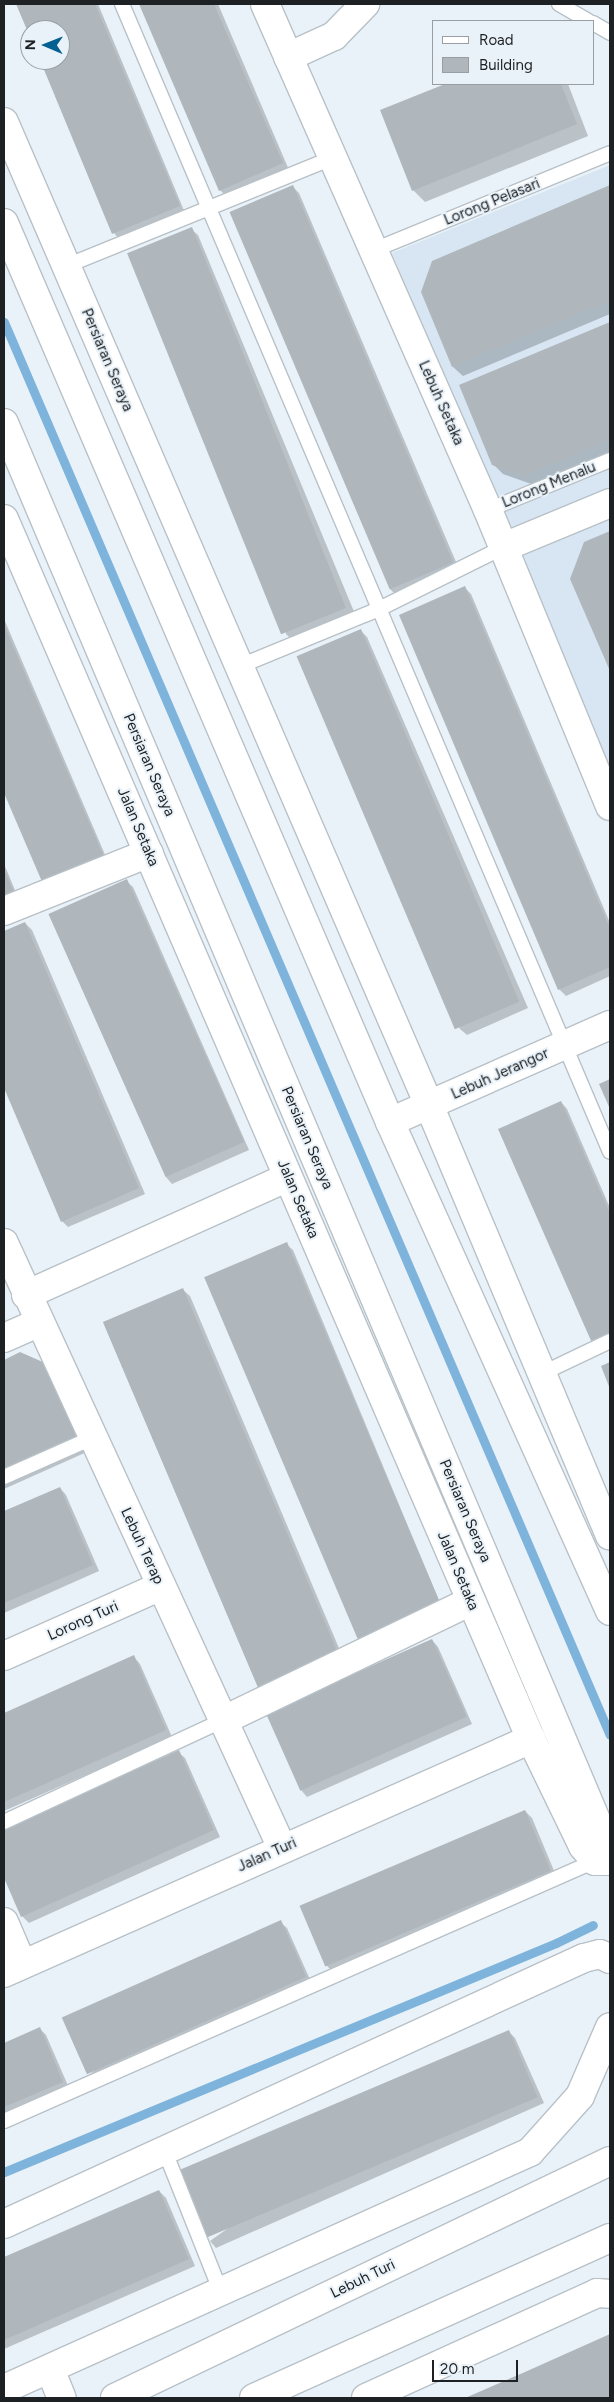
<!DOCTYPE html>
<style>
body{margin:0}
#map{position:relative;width:614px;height:2402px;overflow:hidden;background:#e9f2f9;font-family:Figtree,sans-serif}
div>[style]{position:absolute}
.built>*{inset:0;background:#d7e6f2}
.shadow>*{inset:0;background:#0003}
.stream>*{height:9px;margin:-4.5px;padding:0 4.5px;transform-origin:4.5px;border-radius:4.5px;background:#7eb3db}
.building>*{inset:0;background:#afb7bd;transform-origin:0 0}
.roads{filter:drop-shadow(1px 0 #b8c1c7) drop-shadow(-1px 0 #b8c1c7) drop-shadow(0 1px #b8c1c7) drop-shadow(0 -1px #b8c1c7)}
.service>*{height:14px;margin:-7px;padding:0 7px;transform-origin:7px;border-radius:7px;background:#fff}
.minor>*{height:28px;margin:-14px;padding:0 14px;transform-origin:14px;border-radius:14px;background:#fff}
.secondary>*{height:28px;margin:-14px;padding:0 14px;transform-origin:14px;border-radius:14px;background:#fff}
.primary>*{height:28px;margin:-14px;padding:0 14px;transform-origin:14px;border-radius:14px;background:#fff}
span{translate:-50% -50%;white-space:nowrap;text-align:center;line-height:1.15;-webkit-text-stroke:4px #e9f2f9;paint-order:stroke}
.street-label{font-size:15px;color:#1e2123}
.frame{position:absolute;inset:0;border:5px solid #1e2123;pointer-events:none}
.legend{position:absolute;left:432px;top:20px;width:162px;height:65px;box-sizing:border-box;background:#e9f2f9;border:1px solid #989ea3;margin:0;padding:6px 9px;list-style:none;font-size:15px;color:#1e2123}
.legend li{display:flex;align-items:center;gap:10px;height:25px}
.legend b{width:25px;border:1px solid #989ea3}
.north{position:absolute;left:20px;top:20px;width:50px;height:50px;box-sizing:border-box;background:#e9f2f9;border:1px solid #989ea3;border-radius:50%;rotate:271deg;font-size:14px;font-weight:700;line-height:20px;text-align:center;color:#1e2123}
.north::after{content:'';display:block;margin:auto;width:18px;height:22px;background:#036091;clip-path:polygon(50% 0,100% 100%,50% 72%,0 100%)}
.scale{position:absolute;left:432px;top:2360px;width:86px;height:22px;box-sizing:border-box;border:2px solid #1e2123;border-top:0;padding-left:6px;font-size:15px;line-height:18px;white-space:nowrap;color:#1e2123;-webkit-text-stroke:4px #e9f2f9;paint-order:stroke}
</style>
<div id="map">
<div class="built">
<div style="clip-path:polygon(610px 165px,610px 782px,392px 253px)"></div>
</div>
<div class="shadow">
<div style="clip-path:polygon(17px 4px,98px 4px,185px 213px,120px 240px,114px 233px,41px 60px,60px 60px,60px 30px,30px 30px,30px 34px)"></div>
<div style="clip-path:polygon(140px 4px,218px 4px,289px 170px,227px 197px,220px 190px)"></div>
<div style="clip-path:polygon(448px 84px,568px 84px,588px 136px,425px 202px,413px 190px,381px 111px)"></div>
<div style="clip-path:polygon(292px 186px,299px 193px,459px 569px,397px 596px,390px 589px)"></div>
<div style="clip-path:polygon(610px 187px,610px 314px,463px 376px,453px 367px,422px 292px,433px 262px)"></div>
<div style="clip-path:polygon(191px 229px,198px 235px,355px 614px,292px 640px,286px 634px)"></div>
<div style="clip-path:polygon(610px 323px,610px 453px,534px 485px,503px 474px,493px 464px,460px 385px)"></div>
<div style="clip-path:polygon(610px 532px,610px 668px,572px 579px,584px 543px)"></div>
<div style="clip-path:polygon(465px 588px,471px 594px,610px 923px,610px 976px,566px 996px,559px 989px)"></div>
<div style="clip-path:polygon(4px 619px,109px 864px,44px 883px,4px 791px)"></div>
<div style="clip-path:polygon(360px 630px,367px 637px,528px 1008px,467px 1035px,460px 1029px,298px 657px)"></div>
<div style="clip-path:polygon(4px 864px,20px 902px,4px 909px)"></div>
<div style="clip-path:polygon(126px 881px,133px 887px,249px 1150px,172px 1184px,166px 1177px)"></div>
<div style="clip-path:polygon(25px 923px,32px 930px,145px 1194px,68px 1227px,62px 1221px,4px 1084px,4px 932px)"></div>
<div style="clip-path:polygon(561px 1102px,567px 1109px,610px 1208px,610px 1344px)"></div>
<div style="clip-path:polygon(286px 1244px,293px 1250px,445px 1615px,206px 1278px)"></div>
<div style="clip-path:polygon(183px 1290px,190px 1296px,344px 1660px,265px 1693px,258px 1687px,104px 1324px)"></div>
<div style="clip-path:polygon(20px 1354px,89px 1451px,4px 1489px,4px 1361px)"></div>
<div style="clip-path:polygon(60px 1488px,66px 1495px,99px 1571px,4px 1613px,4px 1513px)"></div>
<div style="clip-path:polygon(432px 1640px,438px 1647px,472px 1724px,307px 1797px,301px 1790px)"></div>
<div style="clip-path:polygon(134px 1657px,140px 1664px,172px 1737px,4px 1811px,4px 1714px)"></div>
<div style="clip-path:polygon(178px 1752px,185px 1758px,220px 1837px,29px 1923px,22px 1916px,4px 1874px,4px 1830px)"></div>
<div style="clip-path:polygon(525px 1811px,532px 1818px,557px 1878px,334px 1973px,327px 1966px,302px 1906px)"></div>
<div style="clip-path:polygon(280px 1922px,287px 1928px,312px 1984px,95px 2081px,89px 2075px)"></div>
<div style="clip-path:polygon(40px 2029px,46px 2035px,69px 2088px,4px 2116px,4px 2044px)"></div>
<div style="clip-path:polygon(508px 2031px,515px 2038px,544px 2103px,216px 2248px,210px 2241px)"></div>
<div style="clip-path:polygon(159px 2191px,166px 2198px,195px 2266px,4px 2349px,4px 2259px)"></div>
<div style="clip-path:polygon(610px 2335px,610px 2398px,467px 2398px)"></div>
</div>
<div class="stream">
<div style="left:4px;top:322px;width:1537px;rotate:66.79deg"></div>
<div style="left:4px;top:2172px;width:598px;rotate:-22.53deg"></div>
<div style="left:556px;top:1943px;width:41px;rotate:-25.9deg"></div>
</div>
<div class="building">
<div style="clip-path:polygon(16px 4px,95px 4px,180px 206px,112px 234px,40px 60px,60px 60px,60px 30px,30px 30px,30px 37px)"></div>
<div style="clip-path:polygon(139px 4px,214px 4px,283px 163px,219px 191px)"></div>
<div style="clip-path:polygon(445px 84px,561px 84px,577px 124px,412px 191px,380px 110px)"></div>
<div style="left:293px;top:185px;width:410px;height:69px;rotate:67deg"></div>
<div style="clip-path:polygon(610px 185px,610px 301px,452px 367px,421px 292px,432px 261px)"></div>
<div style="left:192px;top:227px;width:411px;height:70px;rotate:68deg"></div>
<div style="clip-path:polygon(610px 322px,610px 440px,523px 476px,492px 465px,459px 385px)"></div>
<div style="clip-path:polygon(610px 531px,610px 671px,570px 579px,584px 542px)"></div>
<div style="clip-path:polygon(465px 586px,610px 929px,610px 967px,558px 990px,399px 615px)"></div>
<div style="clip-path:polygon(4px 625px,104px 857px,43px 884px,4px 793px)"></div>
<div style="left:361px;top:629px;width:405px;height:70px;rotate:67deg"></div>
<div style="clip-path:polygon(4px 869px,15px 895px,4px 900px)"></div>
<div style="left:127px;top:879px;width:288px;height:86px;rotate:66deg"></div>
<div style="clip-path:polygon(25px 922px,139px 1188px,61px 1222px,4px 1088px,4px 931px)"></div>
<div style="clip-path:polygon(610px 1079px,610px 1109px,599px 1084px)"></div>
<div style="clip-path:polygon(561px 1101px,610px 1214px,610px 1335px,592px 1343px,498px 1129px)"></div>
<div style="left:287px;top:1242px;width:396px;height:90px;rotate:67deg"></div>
<div style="left:183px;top:1288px;width:397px;height:87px;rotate:67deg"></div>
<div style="clip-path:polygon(20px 1352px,45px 1363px,80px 1441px,4px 1475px,4px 1360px)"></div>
<div style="clip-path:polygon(610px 1362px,610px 1389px,601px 1366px)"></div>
<div style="clip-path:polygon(60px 1487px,93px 1565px,4px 1603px,4px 1511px)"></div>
<div style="left:432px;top:1639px;width:85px;height:182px;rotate:66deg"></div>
<div style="clip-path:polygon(134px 1655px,166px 1730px,4px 1802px,4px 1713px)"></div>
<div style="clip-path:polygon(179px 1750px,214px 1830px,21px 1917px,4px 1878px,4px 1829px)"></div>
<div style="left:525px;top:1810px;width:66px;height:245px;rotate:67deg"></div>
<div style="left:281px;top:1920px;width:62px;height:240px;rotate:66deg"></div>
<div style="clip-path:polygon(40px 2027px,63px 2082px,4px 2107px,4px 2043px)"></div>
<div style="left:509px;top:2030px;width:73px;height:360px;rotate:67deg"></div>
<div style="clip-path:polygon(159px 2190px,189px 2259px,4px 2340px,4px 2257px)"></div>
<div style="clip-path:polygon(610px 2334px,610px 2398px,465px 2398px,525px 2372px)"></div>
</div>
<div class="roads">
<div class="service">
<div style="left:122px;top:4px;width:1247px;rotate:66.97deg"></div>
<div style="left:559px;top:4px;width:34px;rotate:30deg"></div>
<div style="left:593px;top:23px;width:20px;rotate:30deg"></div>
<div style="left:374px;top:250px;width:255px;rotate:-22.3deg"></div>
<div style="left:66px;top:266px;width:287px;rotate:-22.1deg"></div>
<div style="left:488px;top:510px;width:132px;rotate:-22.3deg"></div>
<div style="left:240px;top:666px;width:150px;rotate:-22.3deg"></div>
<div style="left:379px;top:609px;width:140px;rotate:-26.4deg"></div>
<div style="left:543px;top:1373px;width:74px;rotate:-25.5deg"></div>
<div style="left:4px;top:1477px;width:96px;rotate:-23.9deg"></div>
<div style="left:4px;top:1822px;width:242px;rotate:-24.9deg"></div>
<div style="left:4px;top:2121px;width:646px;rotate:-23.75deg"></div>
<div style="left:164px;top:2149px;width:154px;rotate:68.3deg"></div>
</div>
<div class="minor">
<div style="left:265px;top:4px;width:553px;rotate:66.22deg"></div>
<div style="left:488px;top:510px;width:320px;rotate:67.6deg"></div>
<div style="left:288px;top:57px;width:51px;rotate:-24.5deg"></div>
<div style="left:334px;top:36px;width:45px;rotate:-45.9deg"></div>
<div style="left:4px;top:122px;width:1071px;rotate:66.62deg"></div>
<div style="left:429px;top:1105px;width:467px;rotate:67.2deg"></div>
<div style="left:4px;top:519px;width:1329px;rotate:66.64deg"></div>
<div style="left:531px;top:1739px;width:119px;rotate:64.1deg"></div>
<div style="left:583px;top:1846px;width:19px;rotate:51deg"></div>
<div style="left:595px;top:1861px;width:15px"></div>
<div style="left:504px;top:547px;width:115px;rotate:-22.5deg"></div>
<div style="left:4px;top:911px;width:156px;rotate:-21.8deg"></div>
<div style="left:390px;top:1122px;width:240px;rotate:-23.8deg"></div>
<div style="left:4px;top:1243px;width:666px;rotate:65.32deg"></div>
<div style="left:26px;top:1295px;width:287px;rotate:-24.2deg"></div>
<div style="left:4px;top:1338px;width:37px;rotate:-24deg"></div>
<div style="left:4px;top:1656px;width:172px;rotate:-24deg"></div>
<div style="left:224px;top:1720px;width:274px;rotate:-25.7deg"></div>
<div style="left:4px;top:1922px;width:46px;rotate:66.8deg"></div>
<div style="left:4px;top:1973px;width:577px;rotate:-23.94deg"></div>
<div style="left:4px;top:2224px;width:638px;rotate:-24.64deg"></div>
<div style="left:584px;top:1958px;width:16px;rotate:-14deg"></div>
<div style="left:600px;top:1954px;width:11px;rotate:27deg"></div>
<div style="left:50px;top:2369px;width:31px;rotate:68deg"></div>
<div style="left:4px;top:2389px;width:577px;rotate:-24.25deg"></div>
<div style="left:530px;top:2152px;width:75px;rotate:-48.2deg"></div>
<div style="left:580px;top:2096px;width:75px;rotate:-66.5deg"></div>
<div style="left:366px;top:2398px;width:254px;rotate:-24.4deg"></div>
<div style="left:597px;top:2293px;width:13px;rotate:4deg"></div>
</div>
<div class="secondary">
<div style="left:4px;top:223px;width:978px;rotate:66.76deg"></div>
<div style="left:390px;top:1122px;width:536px;rotate:65.78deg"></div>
<div style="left:4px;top:423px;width:1553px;rotate:67.03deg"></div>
</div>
<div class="primary">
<div style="left:115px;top:2398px;width:549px;rotate:-25.58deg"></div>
<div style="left:254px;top:2398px;width:390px;rotate:-24.2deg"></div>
</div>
</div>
<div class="street-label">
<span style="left:492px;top:202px;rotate:-22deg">Lorong Pelasari</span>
<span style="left:107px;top:360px;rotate:67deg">Persiaran Seraya</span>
<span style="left:441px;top:403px;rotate:66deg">Lebuh Setaka</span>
<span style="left:549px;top:485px;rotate:-22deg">Lorong Menalu</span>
<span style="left:149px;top:765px;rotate:67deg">Persiaran Seraya</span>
<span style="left:138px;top:827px;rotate:67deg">Jalan Setaka</span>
<span style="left:500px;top:1074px;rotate:-24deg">Lebuh Jerangor</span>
<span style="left:307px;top:1138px;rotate:67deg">Persiaran Seraya</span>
<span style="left:298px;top:1199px;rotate:67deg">Jalan Setaka</span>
<span style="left:465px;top:1511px;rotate:67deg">Persiaran Seraya</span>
<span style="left:142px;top:1546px;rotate:65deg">Lebuh Terap</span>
<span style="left:458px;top:1571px;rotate:67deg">Jalan Setaka</span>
<span style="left:83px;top:1621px;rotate:-24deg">Lorong Turi</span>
<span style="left:267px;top:1855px;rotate:-24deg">Jalan Turi</span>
<span style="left:363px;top:2279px;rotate:-26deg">Lebuh Turi</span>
</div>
<div class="frame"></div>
<ul class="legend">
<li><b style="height:6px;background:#fff"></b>Road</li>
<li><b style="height:14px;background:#afb7bd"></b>Building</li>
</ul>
<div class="north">N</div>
<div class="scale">20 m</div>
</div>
